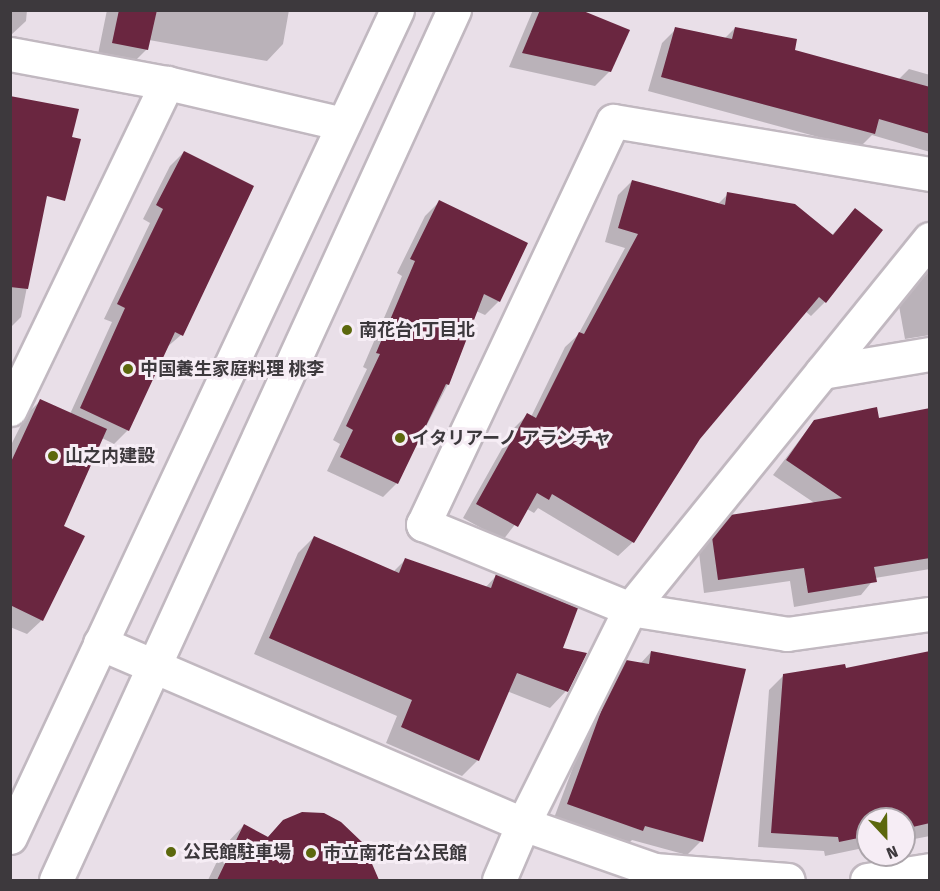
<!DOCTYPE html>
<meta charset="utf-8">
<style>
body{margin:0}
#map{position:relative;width:940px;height:891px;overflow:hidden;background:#e9dfe8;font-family:"Fira Sans","Noto Sans JP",sans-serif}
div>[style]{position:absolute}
.shadow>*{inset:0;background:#0003}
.building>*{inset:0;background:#6a2640}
.roads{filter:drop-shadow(2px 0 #c1b8c0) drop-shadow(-2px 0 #c1b8c0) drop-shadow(0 2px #c1b8c0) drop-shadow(0 -2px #c1b8c0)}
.minor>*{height:33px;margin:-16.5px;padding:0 16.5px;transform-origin:16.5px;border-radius:16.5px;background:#fff}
.tertiary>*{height:33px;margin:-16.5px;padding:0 16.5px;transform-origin:16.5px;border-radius:16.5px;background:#fff}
.dots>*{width:16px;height:16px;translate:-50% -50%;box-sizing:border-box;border:3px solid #f6edf5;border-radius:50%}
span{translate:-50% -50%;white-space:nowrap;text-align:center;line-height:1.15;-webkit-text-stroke:6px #f6edf5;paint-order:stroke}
.poi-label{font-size:18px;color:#3d393d;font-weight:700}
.left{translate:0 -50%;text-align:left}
.frame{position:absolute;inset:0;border:12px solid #3d393d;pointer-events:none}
.north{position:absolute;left:856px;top:807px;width:60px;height:60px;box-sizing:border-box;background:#f6edf5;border:2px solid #aca5ab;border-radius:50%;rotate:158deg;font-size:16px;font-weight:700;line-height:24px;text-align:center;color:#3d393d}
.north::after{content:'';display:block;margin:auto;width:21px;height:27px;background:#5c680d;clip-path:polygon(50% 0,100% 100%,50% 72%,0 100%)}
</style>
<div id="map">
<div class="shadow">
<div style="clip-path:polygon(10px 10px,27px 10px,26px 21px,10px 36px)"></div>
<div style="clip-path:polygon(107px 10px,289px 10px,283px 44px,267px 61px,149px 40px,147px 49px,130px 66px,97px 59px)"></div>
<div style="clip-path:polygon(533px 10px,577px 10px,610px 71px,595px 86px,509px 67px)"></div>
<div style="clip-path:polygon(735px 28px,793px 51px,898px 80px,909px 69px,930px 75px,930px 152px,872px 135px,859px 148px,648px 91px,662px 43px,676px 29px,724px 39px)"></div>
<div style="clip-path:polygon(184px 152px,181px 335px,166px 348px,128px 430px,114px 444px,102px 438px,62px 527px,42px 620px,27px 634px,10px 627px,10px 447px,26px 415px,40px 401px,70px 414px,112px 322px,104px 319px,150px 223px,143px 219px,170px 166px)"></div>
<div style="clip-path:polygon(632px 181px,717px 205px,728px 194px,831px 236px,855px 210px,825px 302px,811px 316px,805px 311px,698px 438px,633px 542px,618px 556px,538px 508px,534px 513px,527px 509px,503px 540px,463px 518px,513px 429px,527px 415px,531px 417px,565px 347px,578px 335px,625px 248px,605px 242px,618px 195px)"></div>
<div style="clip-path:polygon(439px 202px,499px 301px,485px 315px,476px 311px,448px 384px,397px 483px,383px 497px,327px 471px,340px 444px,333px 440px,367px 369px,363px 367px,402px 276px,397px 273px,425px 216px)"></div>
<div style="clip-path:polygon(10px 248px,34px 252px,21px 317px,10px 328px)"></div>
<div style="clip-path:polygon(930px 270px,930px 335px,905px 339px,899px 306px)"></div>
<div style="clip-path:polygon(930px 410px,930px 569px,875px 578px,861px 595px,794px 607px,790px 581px,704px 593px,699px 553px,731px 516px,816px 504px,773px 475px,814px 421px,878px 420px)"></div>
<div style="clip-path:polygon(314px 537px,393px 572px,405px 560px,485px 588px,496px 576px,561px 650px,585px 654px,566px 691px,550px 708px,507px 691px,478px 760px,462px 776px,386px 743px,397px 716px,254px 654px,298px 553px)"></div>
<div style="clip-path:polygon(651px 652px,701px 841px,687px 855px,632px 840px,627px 845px,554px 818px,590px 722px,612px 676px,626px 662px,640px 664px)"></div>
<div style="clip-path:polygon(844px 670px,930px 671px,930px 836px,904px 841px,904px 819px,868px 819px,868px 847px,825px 856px,824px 851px,758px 847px,769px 690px,783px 676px)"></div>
<div style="clip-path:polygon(283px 821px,370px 864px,369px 880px,208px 880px,225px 845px,244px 825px,267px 838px)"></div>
</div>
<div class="building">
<div style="clip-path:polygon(119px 10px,157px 10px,148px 50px,112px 43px)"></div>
<div style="clip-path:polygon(540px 10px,581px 10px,630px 30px,611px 72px,522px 53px)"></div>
<div style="clip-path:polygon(675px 27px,732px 39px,735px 27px,797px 39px,795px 50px,930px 87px,930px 134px,879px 119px,875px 134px,661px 77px)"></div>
<div style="clip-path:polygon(10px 96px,79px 109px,72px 137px,81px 139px,65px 201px,47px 196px,28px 289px,10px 287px)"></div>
<div style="clip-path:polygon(184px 151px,254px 186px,183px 336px,175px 332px,129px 431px,80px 408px,125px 308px,117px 304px,163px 209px,156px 205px)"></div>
<div style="clip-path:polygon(632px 180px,725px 205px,727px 192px,795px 204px,833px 235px,855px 208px,883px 230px,826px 303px,819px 297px,700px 439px,634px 543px,552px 494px,549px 500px,537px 493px,518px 527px,476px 504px,527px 413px,536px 418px,579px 332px,584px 334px,638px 234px,618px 228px)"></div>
<div style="clip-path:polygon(439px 200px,528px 243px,500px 302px,484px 294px,449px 385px,446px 384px,398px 484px,340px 457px,353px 430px,346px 426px,380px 354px,376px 353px,415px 261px,410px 259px)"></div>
<div style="clip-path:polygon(40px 399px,107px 429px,64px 526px,85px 536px,43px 621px,10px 605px,10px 464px)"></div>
<div style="clip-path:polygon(877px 407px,879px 418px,930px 408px,930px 558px,874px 567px,877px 582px,808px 593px,804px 568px,718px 580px,712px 537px,730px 515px,842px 498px,786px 460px,814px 420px)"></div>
<div style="clip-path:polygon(314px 536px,399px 573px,405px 558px,491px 588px,496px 574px,578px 608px,563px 648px,587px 653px,568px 692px,517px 673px,479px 761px,401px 727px,412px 700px,269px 638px)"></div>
<div style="clip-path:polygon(651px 651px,746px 669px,703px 842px,645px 826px,643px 831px,567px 804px,603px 706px,626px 660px,649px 664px)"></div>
<div style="clip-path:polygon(930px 651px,930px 823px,904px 829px,904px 819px,868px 819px,868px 836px,839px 842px,838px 837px,771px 833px,783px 674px,845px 664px,846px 668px)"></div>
<div style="clip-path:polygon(302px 812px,324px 813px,341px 822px,363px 843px,379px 880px,217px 880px,244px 824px,268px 837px,283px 820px)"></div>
</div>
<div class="roads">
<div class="minor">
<div style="left:10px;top:54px;width:160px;rotate:10.5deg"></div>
<div style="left:167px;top:83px;width:181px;rotate:13.1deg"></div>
<div style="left:930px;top:174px;width:321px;rotate:-170.5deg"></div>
<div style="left:613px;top:121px;width:446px;rotate:115.2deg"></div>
<div style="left:423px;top:524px;width:224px;rotate:22.3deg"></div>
<div style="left:630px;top:609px;width:159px;rotate:9deg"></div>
<div style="left:787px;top:634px;width:144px;rotate:-8deg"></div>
<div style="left:822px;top:372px;width:109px;rotate:-9.5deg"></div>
<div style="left:10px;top:409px;width:362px;rotate:-64.3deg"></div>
<div style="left:523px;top:824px;width:139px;rotate:19.3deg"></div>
<div style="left:654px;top:870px;width:134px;rotate:4.3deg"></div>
<div style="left:499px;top:880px;width:61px;rotate:-66.8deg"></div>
<div style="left:523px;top:824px;width:240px;rotate:-63.5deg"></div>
<div style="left:630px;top:609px;width:476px;rotate:-51deg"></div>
<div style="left:867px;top:880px;width:64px;rotate:-9deg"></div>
</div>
<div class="tertiary">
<div style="left:100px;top:643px;width:460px;rotate:23.2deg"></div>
<div style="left:10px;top:837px;width:913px;rotate:-64.92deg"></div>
<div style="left:56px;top:880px;width:957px;rotate:-65.42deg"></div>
</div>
</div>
<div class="dots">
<div style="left:347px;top:330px;background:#5c680d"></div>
<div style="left:128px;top:369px;background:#5c680d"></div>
<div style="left:400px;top:438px;background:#5c680d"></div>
<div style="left:53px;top:456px;background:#5c680d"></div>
<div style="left:171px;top:852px;background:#5c680d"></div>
<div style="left:311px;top:853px;background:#5c680d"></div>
</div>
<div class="poi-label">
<span class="left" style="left:359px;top:330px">南花台1丁目北</span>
<span class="left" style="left:140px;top:369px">中国養生家庭料理 桃李</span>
<span class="left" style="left:412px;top:438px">イタリアーノ アランチャ</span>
<span class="left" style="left:65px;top:456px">山之内建設</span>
<span class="left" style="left:183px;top:852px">公民館駐車場</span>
<span class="left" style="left:323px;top:853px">市立南花台公民館</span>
</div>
<div class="frame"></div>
<div class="north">N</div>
</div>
